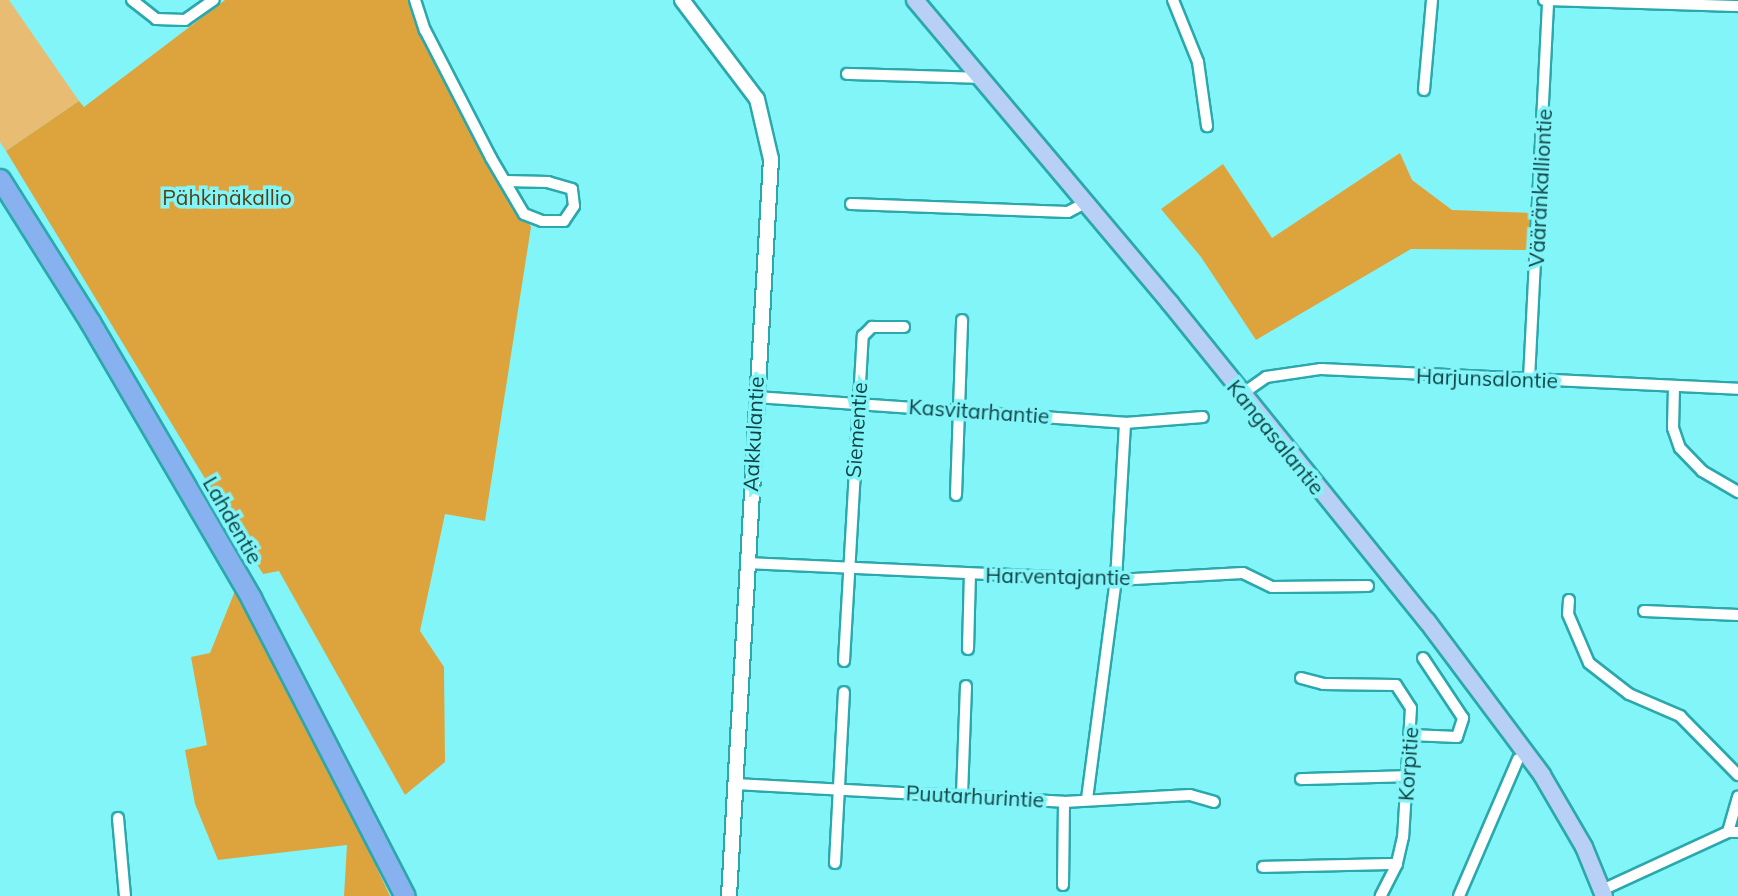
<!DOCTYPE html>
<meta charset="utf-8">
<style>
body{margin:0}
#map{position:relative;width:1738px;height:896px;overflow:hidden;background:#82f5f9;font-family:Mulish,sans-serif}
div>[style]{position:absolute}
.green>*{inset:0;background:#e9bc74}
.forest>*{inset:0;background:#dda43d}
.roads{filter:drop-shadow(2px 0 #2aa8ac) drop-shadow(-2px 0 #2aa8ac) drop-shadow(0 2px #2aa8ac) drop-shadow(0 -2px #2aa8ac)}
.street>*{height:10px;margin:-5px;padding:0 5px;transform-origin:5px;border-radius:5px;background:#fff}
.secondary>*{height:14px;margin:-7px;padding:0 7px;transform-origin:7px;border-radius:7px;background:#fff}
.primary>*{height:16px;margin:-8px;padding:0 8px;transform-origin:8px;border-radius:8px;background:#b8d0f5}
.highway>*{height:19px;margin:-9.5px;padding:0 9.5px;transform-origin:9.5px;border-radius:9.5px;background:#88b1ef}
span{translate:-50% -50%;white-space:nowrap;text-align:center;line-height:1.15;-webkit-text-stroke:7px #82f5f9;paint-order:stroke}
.street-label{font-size:21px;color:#0f4244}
.park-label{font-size:21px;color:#563f15}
</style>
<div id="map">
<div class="green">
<i style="clip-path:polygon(0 0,9px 0,79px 101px,6px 151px,0 142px)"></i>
</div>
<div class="forest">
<i style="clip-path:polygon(225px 0,411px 0,531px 227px,485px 521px,445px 514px,420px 631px,444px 667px,445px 762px,405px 795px,279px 571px,263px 574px,6px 151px,79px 101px,84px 107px)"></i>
<i style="clip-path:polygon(1400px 153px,1412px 180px,1452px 210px,1532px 213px,1529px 250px,1411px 249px,1256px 340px,1201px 257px,1161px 209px,1223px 164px,1272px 238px)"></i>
<i style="clip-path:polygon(237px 586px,347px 804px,390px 896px,344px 896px,347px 845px,218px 860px,195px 804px,185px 750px,207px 745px,191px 657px,210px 653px)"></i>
</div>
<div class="roads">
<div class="street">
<i style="left:132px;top:0;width:31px;rotate:38deg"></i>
<i style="left:156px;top:19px;width:29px;rotate:2deg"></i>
<i style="left:185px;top:20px;width:35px;rotate:-35deg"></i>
<i style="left:415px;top:0;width:32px;rotate:72deg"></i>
<i style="left:425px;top:30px;width:144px;rotate:62.7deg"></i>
<i style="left:491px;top:158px;width:65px;rotate:59.5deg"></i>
<i style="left:524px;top:214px;width:19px;rotate:21deg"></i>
<i style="left:542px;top:221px;width:22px"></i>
<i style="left:564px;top:221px;width:18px;rotate:-56deg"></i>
<i style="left:574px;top:206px;width:17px;rotate:-97deg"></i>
<i style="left:572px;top:189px;width:25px;rotate:-164deg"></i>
<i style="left:548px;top:182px;width:43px;rotate:-178.7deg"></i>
<i style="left:1173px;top:0;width:67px;rotate:68deg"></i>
<i style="left:1198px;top:62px;width:65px;rotate:82deg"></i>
<i style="left:1544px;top:0;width:194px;rotate:1.8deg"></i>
<i style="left:847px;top:74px;width:133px;rotate:1.7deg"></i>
<i style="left:1424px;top:90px;width:90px;rotate:-84.9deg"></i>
<i style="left:851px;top:204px;width:217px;rotate:2.1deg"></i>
<i style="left:1068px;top:212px;width:19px;rotate:-28deg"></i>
<i style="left:1529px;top:379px;width:378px;rotate:-87.1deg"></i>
<i style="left:1674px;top:387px;width:41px;rotate:91.4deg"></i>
<i style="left:1673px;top:428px;width:21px;rotate:71deg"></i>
<i style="left:1680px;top:448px;width:32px;rotate:46deg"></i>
<i style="left:1702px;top:471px;width:42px;rotate:30.3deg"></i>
<i style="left:1242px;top:394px;width:29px;rotate:-35deg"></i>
<i style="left:1266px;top:377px;width:56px;rotate:-8.3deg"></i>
<i style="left:1321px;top:369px;width:417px;rotate:2.7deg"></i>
<i style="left:756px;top:397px;width:370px;rotate:4deg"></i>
<i style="left:1125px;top:423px;width:78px;rotate:-4.4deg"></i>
<i style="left:956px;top:495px;width:175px;rotate:-88deg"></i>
<i style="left:746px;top:563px;width:370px;rotate:2.6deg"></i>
<i style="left:1116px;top:580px;width:127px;rotate:-3.2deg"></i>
<i style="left:1243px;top:573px;width:32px;rotate:26deg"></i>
<i style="left:1272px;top:587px;width:96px;rotate:-0.6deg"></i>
<i style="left:1569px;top:600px;width:14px;rotate:94deg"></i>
<i style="left:1568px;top:614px;width:53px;rotate:66.8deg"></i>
<i style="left:1589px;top:663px;width:51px;rotate:37.8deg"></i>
<i style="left:1629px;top:694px;width:56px;rotate:23.3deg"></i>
<i style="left:1680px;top:716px;width:83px;rotate:45.5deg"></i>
<i style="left:1644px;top:611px;width:94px;rotate:2.4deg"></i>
<i style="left:968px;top:649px;width:75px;rotate:-88.5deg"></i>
<i style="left:844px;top:661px;width:326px;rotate:-86.7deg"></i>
<i style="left:863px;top:336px;width:13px;rotate:-45deg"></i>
<i style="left:872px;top:327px;width:32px"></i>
<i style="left:1301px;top:678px;width:23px;rotate:15deg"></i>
<i style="left:1323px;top:684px;width:73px;rotate:0.8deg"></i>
<i style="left:1396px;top:685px;width:27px;rotate:57deg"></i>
<i style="left:1411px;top:708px;width:129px;rotate:93.5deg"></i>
<i style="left:1403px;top:837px;width:28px;rotate:103deg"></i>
<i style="left:1397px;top:864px;width:36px;rotate:117deg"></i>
<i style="left:1411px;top:735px;width:46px;rotate:2.5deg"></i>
<i style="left:1457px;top:737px;width:20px;rotate:-72deg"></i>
<i style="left:1463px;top:718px;width:72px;rotate:-123.7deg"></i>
<i style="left:1301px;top:779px;width:106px;rotate:-1.6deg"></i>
<i style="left:735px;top:784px;width:329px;rotate:3.1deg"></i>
<i style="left:1064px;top:802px;width:126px;rotate:-3.2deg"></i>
<i style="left:1190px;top:795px;width:25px;rotate:16deg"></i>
<i style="left:962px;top:795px;width:109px;rotate:-87.9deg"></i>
<i style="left:1087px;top:799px;width:221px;rotate:-82.5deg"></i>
<i style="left:1116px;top:580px;width:157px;rotate:-86.7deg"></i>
<i style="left:118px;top:818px;width:78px;rotate:84.9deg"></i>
<i style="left:1728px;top:832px;width:37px;rotate:-74deg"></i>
<i style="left:835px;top:863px;width:171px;rotate:-87deg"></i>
<i style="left:1263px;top:867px;width:134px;rotate:-1.3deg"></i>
<i style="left:1063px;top:885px;width:83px;rotate:-89.3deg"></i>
<i style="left:1602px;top:890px;width:139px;rotate:-24.7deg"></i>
<i style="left:1728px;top:832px;width:10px"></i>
<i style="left:1459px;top:896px;width:149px;rotate:-66.7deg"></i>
</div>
<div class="secondary">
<i style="left:682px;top:0;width:124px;rotate:52.9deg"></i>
<i style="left:757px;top:99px;width:62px;rotate:76.9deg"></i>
<i style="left:771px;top:159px;width:738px;rotate:93.26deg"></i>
</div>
<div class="primary">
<i style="left:915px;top:0;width:396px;rotate:49.9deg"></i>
<i style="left:1170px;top:303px;width:409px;rotate:51.1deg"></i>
<i style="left:1427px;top:621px;width:192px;rotate:53.2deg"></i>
<i style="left:1542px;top:775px;width:83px;rotate:59.7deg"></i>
<i style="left:1584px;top:847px;width:53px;rotate:67.8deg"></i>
</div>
<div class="highway">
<i style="left:0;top:179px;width:169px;rotate:57.8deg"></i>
<i style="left:90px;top:322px;width:320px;rotate:59.7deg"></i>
<i style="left:251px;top:598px;width:335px;rotate:62.7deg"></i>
</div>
</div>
<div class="street-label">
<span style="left:1540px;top:188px;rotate:-87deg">Vääränkalliontie</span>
<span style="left:1487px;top:378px;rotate:2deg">Harjunsalontie</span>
<span style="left:979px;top:411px;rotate:4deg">Kasvitarhantie</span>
<span style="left:856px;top:430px;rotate:-86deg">Siementie</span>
<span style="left:753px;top:434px;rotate:-87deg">Aakkulantie</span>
<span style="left:1276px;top:437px;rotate:51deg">Kangasalantie</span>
<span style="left:233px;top:520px;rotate:60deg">Lahdentie</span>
<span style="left:1058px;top:576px;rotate:1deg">Harventajantie</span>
<span style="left:1408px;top:764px;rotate:-86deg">Korpitie</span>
<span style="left:975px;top:796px;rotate:3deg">Puutarhurintie</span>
</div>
<div class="park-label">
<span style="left:227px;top:197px">Pähkinäkallio</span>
</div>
</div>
